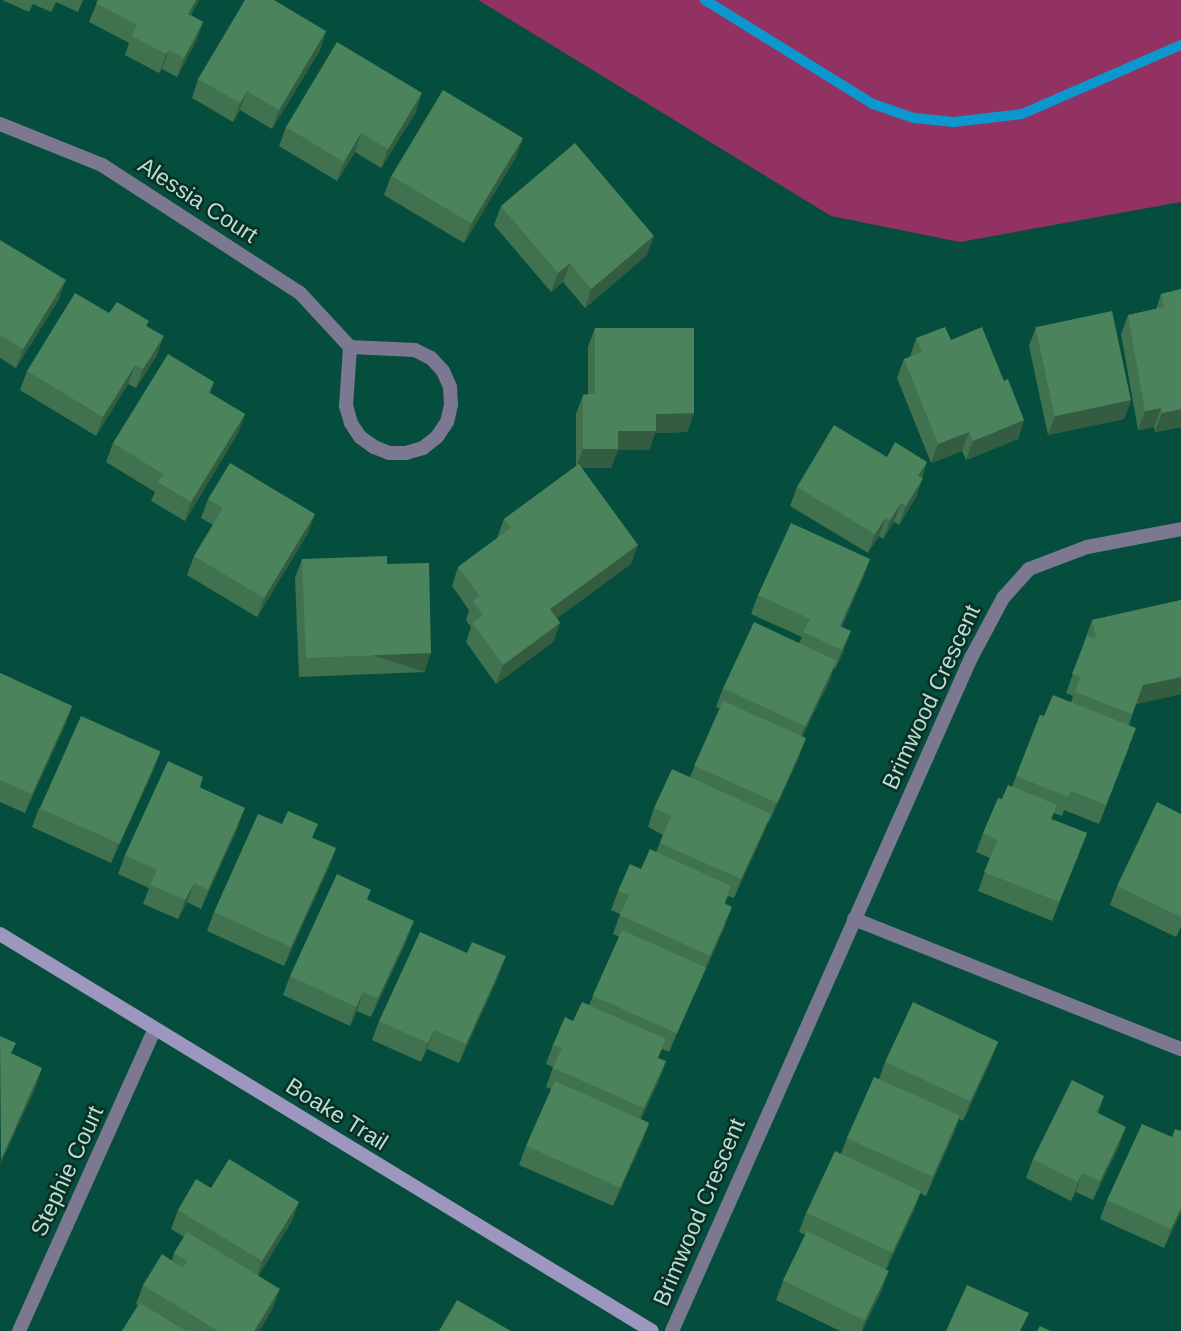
<!DOCTYPE html>
<style>
body{margin:0}
#map{position:relative;width:1181px;height:1331px;overflow:hidden;background:#054d3d;font-family:Helvetica,sans-serif}
div>[style]{position:absolute}
.green>*{inset:0;background:#913262}
.stream>*{height:10px;margin:-5px;padding:0 5px;transform-origin:5px;border-radius:5px;background:#0c98ce}
.street>*{height:14px;margin:-7px;padding:0 7px;transform-origin:7px;border-radius:7px;background:#7c7892}
.secondary>*{height:14px;margin:-7px;padding:0 7px;transform-origin:7px;border-radius:7px;background:#9d96bf}
.wall>*{inset:0;background:#40724f}
.shaded-wall>*{inset:0;background:#345c40;transform-origin:0 0}
.building>*{inset:0;background:#4b845c;transform-origin:0 0}
span{translate:-50% -50%;white-space:nowrap;text-align:center;line-height:1.15;-webkit-text-stroke:5px #0b2e25;paint-order:stroke}
.street-label{font-size:23px;color:#b8ded1}
</style>
<div id="map">
<div class="green">
<i style="clip-path:polygon(478px 0,1181px 0,1181px 202px,960px 242px,831px 216px)"></i>
</div>
<div class="stream">
<i style="left:705px;top:0;width:198px;rotate:31.8deg"></i>
<i style="left:873px;top:104px;width:43px;rotate:18.9deg"></i>
<i style="left:914px;top:118px;width:40px;rotate:5.7deg"></i>
<i style="left:954px;top:122px;width:68px;rotate:-6.7deg"></i>
<i style="left:1022px;top:114px;width:173px;rotate:-23.5deg"></i>
</div>
<div class="street">
<i style="left:0;top:124px;width:110px;rotate:21.9deg"></i>
<i style="left:102px;top:165px;width:236px;rotate:32.9deg"></i>
<i style="left:300px;top:293px;width:74px;rotate:47.2deg"></i>
<i style="left:350px;top:347px;width:65px;rotate:2.6deg"></i>
<i style="left:415px;top:350px;width:18px;rotate:27deg"></i>
<i style="left:431px;top:358px;width:18px;rotate:47deg"></i>
<i style="left:443px;top:371px;width:17px;rotate:66deg"></i>
<i style="left:450px;top:387px;width:18px;rotate:87deg"></i>
<i style="left:451px;top:405px;width:17px;rotate:103deg"></i>
<i style="left:447px;top:422px;width:18px;rotate:124deg"></i>
<i style="left:437px;top:437px;width:18px;rotate:142deg"></i>
<i style="left:423px;top:448px;width:18px;rotate:164deg"></i>
<i style="left:406px;top:453px;width:17px;rotate:180deg"></i>
<i style="left:389px;top:453px;width:16px;rotate:-158deg"></i>
<i style="left:374px;top:447px;width:17px;rotate:-144deg"></i>
<i style="left:360px;top:437px;width:17px;rotate:-123deg"></i>
<i style="left:351px;top:423px;width:18px;rotate:-106deg"></i>
<i style="left:346px;top:406px;width:59px;rotate:-86.1deg"></i>
<i style="left:854px;top:919px;width:352px;rotate:21.7deg"></i>
<i style="left:19px;top:1331px;width:331px;rotate:-65.8deg"></i>
<i style="left:672px;top:1331px;width:736px;rotate:-66.05deg"></i>
<i style="left:971px;top:658px;width:68px;rotate:-61.9deg"></i>
<i style="left:1003px;top:598px;width:39px;rotate:-48deg"></i>
<i style="left:1029px;top:569px;width:62px;rotate:-20.8deg"></i>
<i style="left:1087px;top:547px;width:96px;rotate:-10.8deg"></i>
</div>
<div class="secondary">
<i style="left:0;top:934px;width:763px;rotate:31.34deg"></i>
</div>
<div class="wall">
<i style="clip-path:polygon(2px 0,83px 0,78px 12px,56px 2px,51px 12px,33px 4px,29px 12px)"></i>
<i style="clip-path:polygon(98px 0,199px 0,191px 15px,203px 22px,196px 41px,177px 77px,162px 69px,159px 73px,125px 55px,129px 43px,89px 22px)"></i>
<i style="clip-path:polygon(326px 31px,320px 50px,272px 129px,240px 110px,233px 122px,192px 98px,198px 79px)"></i>
<i style="clip-path:polygon(416px 112px,381px 168px,355px 152px,337px 181px,279px 146px,286px 127px)"></i>
<i style="clip-path:polygon(523px 138px,516px 157px,464px 243px,384px 195px,391px 176px)"></i>
<i style="clip-path:polygon(501px 206px,647px 255px,585px 308px,563px 282px,551px 292px,494px 225px)"></i>
<i style="clip-path:polygon(0 240px,59px 299px,16px 368px,0 358px)"></i>
<i style="clip-path:polygon(1181px 289px,1181px 427px,1155px 432px,1154px 427px,1138px 430px,1121px 334px,1128px 315px,1156px 309px,1161px 294px)"></i>
<i style="clip-path:polygon(109px 313px,147px 326px,157px 355px,136px 388px,128px 384px,96px 436px,20px 390px,27px 371px)"></i>
<i style="clip-path:polygon(1036px 327px,1131px 400px,1124px 419px,1048px 435px,1029px 346px)"></i>
<i style="clip-path:polygon(595px 328px,694px 413px,687px 432px,655px 433px,649px 450px,618px 450px,611px 468px,581px 468px,631px 564px,557px 618px,560px 623px,553px 642px,496px 684px,466px 642px,471px 627px,466px 620px,469px 610px,452px 586px,458px 567px,497px 538px,504px 519px,576px 466px,576px 414px,583px 395px,588px 394px,588px 347px)"></i>
<i style="clip-path:polygon(916px 338px,951px 340px,1004px 381px,1024px 420px,1018px 439px,966px 460px,962px 451px,931px 463px,897px 378px,904px 359px,910px 357px)"></i>
<i style="clip-path:polygon(214px 382px,210px 393px,245px 414px,238px 433px,185px 521px,151px 501px,155px 492px,106px 462px,113px 443px)"></i>
<i style="clip-path:polygon(887px 457px,927px 462px,916px 497px,899px 525px,894px 522px,883px 539px,879px 536px,868px 553px,790px 506px,797px 487px)"></i>
<i style="clip-path:polygon(208px 499px,315px 514px,308px 533px,257px 617px,187px 575px,194px 556px,213px 525px,201px 518px)"></i>
<i style="clip-path:polygon(302px 559px,425px 672px,299px 677px,295px 578px)"></i>
<i style="clip-path:polygon(870px 559px,863px 578px,842px 626px,844px 650px,835px 669px,834px 668px,830px 680px,802px 736px,799px 757px,769px 822px,768px 822px,734px 898px,728px 896px,725px 904px,725px 926px,669px 1052px,662px 1049px,658px 1058px,666px 1061px,659px 1080px,641px 1119px,649px 1123px,642px 1142px,613px 1206px,519px 1165px,526px 1146px,551px 1089px,546px 1087px,553px 1067px,546px 1064px,553px 1045px,573px 1021px,589px 1005px,619px 937px,613px 934px,620px 914px,611px 910px,618px 891px,641px 869px,656px 852px,663px 835px,648px 827px,654px 808px,690px 777px,720px 709px,716px 707px,723px 688px,799px 643px,802px 637px,751px 614px,758px 595px)"></i>
<i style="clip-path:polygon(1181px 600px,1181px 694px,1136px 704px,1129px 725px,1129px 747px,1099px 824px,1064px 810px,1062px 816px,1054px 813px,1051px 819px,1087px 833px,1052px 921px,978px 891px,990px 858px,976px 852px,983px 833px,1002px 799px,1012px 787px,1040px 715px,1044px 716px,1071px 702px,1073px 696px,1066px 693px,1092px 620px)"></i>
<i style="clip-path:polygon(0 673px,72px 706px,65px 725px,25px 813px,0 802px)"></i>
<i style="clip-path:polygon(160px 752px,153px 771px,111px 863px,32px 827px,39px 808px)"></i>
<i style="clip-path:polygon(203px 777px,200px 788px,238px 827px,201px 909px,187px 902px,178px 919px,143px 904px,149px 888px,118px 874px,125px 855px)"></i>
<i style="clip-path:polygon(1181px 814px,1181px 927px,1176px 937px,1110px 905px,1117px 886px)"></i>
<i style="clip-path:polygon(313px 838px,336px 848px,329px 867px,284px 966px,207px 931px,214px 912px)"></i>
<i style="clip-path:polygon(371px 890px,367px 900px,407px 940px,371px 1017px,357px 1011px,350px 1026px,283px 995px,290px 976px)"></i>
<i style="clip-path:polygon(499px 975px,459px 1063px,427px 1049px,421px 1062px,372px 1040px,379px 1021px)"></i>
<i style="clip-path:polygon(998px 1041px,991px 1060px,963px 1121px,959px 1119px,953px 1135px,926px 1196px,920px 1193px,914px 1210px,886px 1270px,882px 1290px,862px 1331px,840px 1331px,776px 1300px,783px 1281px,806px 1235px,799px 1232px,806px 1213px,841px 1154px,847px 1138px,879px 1079px,885px 1062px)"></i>
<i style="clip-path:polygon(1104px 1096px,1098px 1113px,1119px 1146px,1093px 1200px,1076px 1192px,1071px 1201px,1026px 1178px,1033px 1159px)"></i>
<i style="clip-path:polygon(1181px 1131px,1181px 1212px,1164px 1248px,1100px 1219px,1107px 1200px,1172px 1137px)"></i>
<i style="clip-path:polygon(211px 1188px,299px 1202px,292px 1221px,258px 1276px,273px 1308px,259px 1331px,122px 1331px,138px 1305px,136px 1304px,143px 1285px,172px 1260px,174px 1253px,184px 1237px,171px 1229px,178px 1210px)"></i>
</div>
<div class="shaded-wall">
<i style="clip-path:polygon(196px 0,199px 0,182px 33px,188px 14px)"></i>
<i style="clip-path:polygon(203px 22px,196px 41px,177px 77px,184px 58px)"></i>
<i style="clip-path:polygon(326px 31px,320px 50px,272px 129px,279px 110px)"></i>
<i style="clip-path:polygon(169px 50px,162px 69px,159px 73px,166px 54px)"></i>
<i style="clip-path:polygon(247px 91px,240px 110px,233px 122px,240px 103px)"></i>
<i style="clip-path:polygon(422px 93px,416px 112px,381px 168px,388px 149px)"></i>
<i style="clip-path:polygon(361px 133px,355px 152px,337px 181px,344px 162px)"></i>
<i style="clip-path:polygon(523px 138px,516px 157px,464px 243px,471px 224px)"></i>
<i style="clip-path:polygon(654px 236px,647px 255px,585px 308px,591px 289px)"></i>
<i style="clip-path:polygon(570px 263px,563px 282px,551px 292px,558px 273px)"></i>
<i style="clip-path:polygon(66px 280px,59px 299px,16px 368px,23px 349px)"></i>
<i style="clip-path:polygon(164px 336px,157px 355px,136px 388px,143px 369px)"></i>
<i style="clip-path:polygon(135px 365px,128px 384px,96px 436px,103px 417px)"></i>
<i style="clip-path:polygon(1131px 400px,1124px 419px,1048px 435px,1055px 416px)"></i>
<i style="clip-path:polygon(1161px 408px,1154px 427px,1138px 430px,1145px 411px)"></i>
<i style="clip-path:polygon(1181px 409px,1181px 427px,1155px 432px,1162px 413px)"></i>
<i style="clip-path:polygon(694px 413px,687px 432px,655px 433px,649px 450px,618px 450px,611px 468px,576px 468px,583px 449px,618px 431px,656px 414px)"></i>
<i style="clip-path:polygon(245px 414px,238px 433px,185px 521px,191px 502px)"></i>
<i style="clip-path:polygon(1024px 420px,1018px 439px,966px 460px,973px 441px)"></i>
<i style="clip-path:polygon(969px 432px,962px 451px,931px 463px,938px 444px)"></i>
<i style="clip-path:polygon(927px 462px,920px 481px,918px 476px)"></i>
<i style="clip-path:polygon(923px 478px,916px 497px,899px 525px,906px 506px)"></i>
<i style="clip-path:polygon(901px 503px,894px 522px,883px 539px,890px 520px)"></i>
<i style="clip-path:polygon(315px 514px,308px 533px,257px 617px,264px 598px)"></i>
<i style="clip-path:polygon(886px 517px,879px 536px,868px 553px,875px 534px)"></i>
<i style="clip-path:polygon(638px 545px,631px 564px,543px 628px,550px 609px)"></i>
<i style="clip-path:polygon(870px 559px,863px 578px,833px 645px,840px 626px)"></i>
<i style="clip-path:polygon(560px 623px,553px 642px,496px 684px,503px 665px)"></i>
<i style="clip-path:polygon(851px 631px,844px 650px,835px 669px,842px 650px)"></i>
<i style="left:431px;top:653px;width:20px;height:125px;rotate:108deg"></i>
<i style="clip-path:polygon(836px 661px,830px 680px,798px 745px,805px 726px)"></i>
<i style="clip-path:polygon(1181px 677px,1181px 694px,1136px 704px,1126px 733px,1143px 685px)"></i>
<i style="clip-path:polygon(72px 706px,65px 725px,25px 813px,32px 794px)"></i>
<i style="clip-path:polygon(806px 738px,799px 757px,769px 822px,776px 803px)"></i>
<i style="clip-path:polygon(160px 752px,153px 771px,111px 863px,118px 844px)"></i>
<i style="clip-path:polygon(245px 808px,238px 827px,201px 909px,208px 890px)"></i>
<i style="clip-path:polygon(771px 814px,764px 833px,734px 898px,741px 879px)"></i>
<i style="clip-path:polygon(1087px 833px,1080px 852px,1052px 921px,1059px 902px)"></i>
<i style="clip-path:polygon(336px 848px,329px 867px,284px 966px,291px 947px)"></i>
<i style="clip-path:polygon(194px 883px,187px 902px,178px 919px,185px 900px)"></i>
<i style="clip-path:polygon(732px 907px,725px 926px,669px 1052px,676px 1033px)"></i>
<i style="clip-path:polygon(414px 921px,407px 940px,371px 1017px,378px 998px)"></i>
<i style="clip-path:polygon(506px 956px,499px 975px,459px 1063px,466px 1044px)"></i>
<i style="clip-path:polygon(363px 992px,357px 1011px,350px 1026px,356px 1007px)"></i>
<i style="clip-path:polygon(434px 1030px,427px 1049px,421px 1062px,428px 1043px)"></i>
<i style="clip-path:polygon(998px 1041px,991px 1060px,963px 1121px,970px 1102px)"></i>
<i style="clip-path:polygon(666px 1061px,659px 1080px,637px 1127px,644px 1108px)"></i>
<i style="clip-path:polygon(42px 1068px,36px 1087px,0 1165px,1px 1160px)"></i>
<i style="clip-path:polygon(960px 1116px,953px 1135px,926px 1196px,933px 1177px)"></i>
<i style="clip-path:polygon(649px 1123px,642px 1142px,613px 1206px,620px 1187px)"></i>
<i style="clip-path:polygon(1126px 1127px,1119px 1146px,1093px 1200px,1100px 1181px)"></i>
<i style="clip-path:polygon(1082px 1173px,1076px 1192px,1071px 1201px,1078px 1182px)"></i>
<i style="clip-path:polygon(921px 1191px,914px 1210px,885px 1271px,892px 1252px)"></i>
<i style="clip-path:polygon(299px 1202px,292px 1221px,256px 1280px,262px 1261px)"></i>
<i style="clip-path:polygon(1181px 1208px,1181px 1212px,1164px 1248px,1171px 1229px)"></i>
<i style="clip-path:polygon(889px 1271px,882px 1290px,862px 1331px,861px 1331px,865px 1320px)"></i>
<i style="clip-path:polygon(280px 1289px,273px 1308px,259px 1331px,254px 1331px)"></i>
</div>
<div class="building">
<i style="clip-path:polygon(98px 0,196px 0,188px 14px,203px 22px,184px 58px,169px 50px,166px 54px,132px 36px,137px 25px,96px 3px)"></i>
<i style="clip-path:polygon(245px 0,274px 0,326px 31px,279px 110px,247px 91px,240px 103px,198px 79px)"></i>
<i style="clip-path:polygon(337px 42px,422px 93px,388px 149px,361px 133px,344px 162px,286px 127px)"></i>
<i style="left:443px;top:90px;width:93px;height:100px;rotate:31deg"></i>
<i style="clip-path:polygon(575px 143px,654px 236px,591px 289px,570px 263px,558px 273px,501px 206px)"></i>
<i style="clip-path:polygon(0 240px,66px 280px,23px 349px,0 335px)"></i>
<i style="clip-path:polygon(1181px 289px,1181px 409px,1162px 413px,1161px 408px,1145px 411px,1128px 315px,1164px 307px,1161px 294px)"></i>
<i style="clip-path:polygon(75px 293px,109px 313px,117px 302px,149px 321px,146px 326px,164px 336px,143px 369px,135px 365px,103px 417px,27px 371px)"></i>
<i style="left:1112px;top:311px;width:91px;height:78px;rotate:78deg"></i>
<i style="clip-path:polygon(945px 327px,951px 340px,982px 327px,1004px 381px,1008px 379px,1024px 420px,973px 441px,969px 432px,938px 444px,904px 359px,922px 352px,916px 338px)"></i>
<i style="clip-path:polygon(595px 328px,694px 328px,694px 413px,656px 414px,656px 431px,618px 431px,618px 449px,583px 449px,583px 395px,595px 394px)"></i>
<i style="clip-path:polygon(168px 354px,214px 382px,208px 392px,245px 414px,191px 502px,158px 482px,163px 474px,113px 443px)"></i>
<i style="clip-path:polygon(834px 425px,887px 457px,895px 442px,927px 462px,918px 476px,923px 478px,906px 506px,901px 503px,890px 520px,886px 517px,875px 534px,797px 487px)"></i>
<i style="clip-path:polygon(230px 463px,315px 514px,264px 598px,194px 556px,223px 508px,208px 499px)"></i>
<i style="clip-path:polygon(579px 464px,638px 545px,550px 609px,560px 623px,503px 665px,473px 623px,483px 615px,473px 601px,480px 596px,458px 567px,511px 528px,504px 519px)"></i>
<i style="clip-path:polygon(791px 523px,870px 559px,840px 626px,851px 631px,842px 650px,803px 632px,810px 619px,758px 595px)"></i>
<i style="clip-path:polygon(387px 556px,387px 564px,429px 563px,431px 653px,306px 658px,302px 559px)"></i>
<i style="clip-path:polygon(1181px 600px,1181px 677px,1143px 685px,1132px 714px,1075px 692px,1081px 677px,1072px 674px,1087px 636px,1095px 639px,1096px 636px,1092px 620px)"></i>
<i style="left:754px;top:622px;width:91px;height:73px;rotate:25deg"></i>
<i style="clip-path:polygon(0 673px,72px 706px,32px 794px,0 780px)"></i>
<i style="clip-path:polygon(1053px 695px,1136px 728px,1106px 805px,1071px 791px,1068px 797px,1016px 776px,1040px 715px,1044px 716px)"></i>
<i style="left:723px;top:701px;width:91px;height:71px;rotate:24deg"></i>
<i style="left:81px;top:716px;width:87px;height:101px;rotate:24deg"></i>
<i style="clip-path:polygon(168px 761px,203px 777px,199px 787px,245px 808px,208px 890px,194px 883px,185px 900px,150px 885px,157px 870px,125px 855px)"></i>
<i style="clip-path:polygon(672px 769px,771px 814px,741px 879px,660px 843px,671px 816px,654px 808px)"></i>
<i style="clip-path:polygon(1008px 785px,1057px 805px,1051px 819px,1087px 833px,1059px 902px,984px 872px,998px 840px,983px 833px,998px 798px,1002px 799px)"></i>
<i style="clip-path:polygon(1157px 802px,1181px 814px,1181px 917px,1117px 886px)"></i>
<i style="clip-path:polygon(288px 811px,318px 824px,312px 838px,336px 848px,291px 947px,214px 912px,258px 814px,282px 824px)"></i>
<i style="clip-path:polygon(650px 849px,731px 886px,724px 903px,732px 907px,710px 956px,620px 915px,629px 895px,618px 891px,630px 864px,641px 869px)"></i>
<i style="clip-path:polygon(337px 874px,371px 890px,366px 899px,414px 921px,378px 998px,363px 992px,356px 1007px,290px 976px)"></i>
<i style="left:622px;top:930px;width:92px;height:72px;rotate:24deg"></i>
<i style="clip-path:polygon(420px 932px,467px 953px,472px 942px,506px 956px,466px 1044px,434px 1030px,428px 1043px,379px 1021px)"></i>
<i style="clip-path:polygon(582px 1002px,666px 1039px,657px 1058px,666px 1061px,644px 1108px,553px 1068px,562px 1048px,553px 1045px,565px 1017px,573px 1021px)"></i>
<i style="left:913px;top:1002px;width:94px;height:66px;rotate:25deg"></i>
<i style="clip-path:polygon(0 1036px,16px 1043px,11px 1053px,42px 1068px,1px 1160px)"></i>
<i style="left:874px;top:1077px;width:94px;height:67px;rotate:24deg"></i>
<i style="clip-path:polygon(1072px 1080px,1104px 1096px,1096px 1112px,1126px 1127px,1100px 1181px,1082px 1173px,1078px 1182px,1033px 1159px)"></i>
<i style="left:555px;top:1081px;width:103px;height:71px;rotate:24deg"></i>
<i style="clip-path:polygon(1142px 1124px,1172px 1137px,1175px 1129px,1181px 1131px,1181px 1208px,1171px 1229px,1107px 1200px)"></i>
<i style="left:835px;top:1151px;width:95px;height:68px;rotate:25deg"></i>
<i style="clip-path:polygon(229px 1159px,299px 1202px,262px 1261px,178px 1210px,196px 1179px,211px 1188px)"></i>
<i style="left:807px;top:1231px;width:91px;height:55px;rotate:26deg"></i>
<i style="clip-path:polygon(187px 1232px,280px 1289px,254px 1331px,218px 1331px,143px 1285px,162px 1254px,183px 1268px,187px 1261px,174px 1253px)"></i>
<i style="clip-path:polygon(967px 1285px,1029px 1313px,1020px 1331px,946px 1331px)"></i>
<i style="clip-path:polygon(457px 1300px,511px 1331px,439px 1331px)"></i>
<i style="clip-path:polygon(140px 1303px,186px 1331px,122px 1331px)"></i>
<i style="clip-path:polygon(1040px 1326px,1050px 1331px,1037px 1331px)"></i>
</div>
<div class="street-label">
<span style="left:198px;top:200px;rotate:33deg">Alessia Court</span>
<span style="left:931px;top:697px;rotate:-65deg">Brimwood Crescent</span>
<span style="left:337px;top:1114px;rotate:32deg">Boake Trail</span>
<span style="left:67px;top:1171px;rotate:-65deg">Stephie Court</span>
<span style="left:699px;top:1212px;rotate:-67deg">Brimwood Crescent</span>
</div>
</div>
